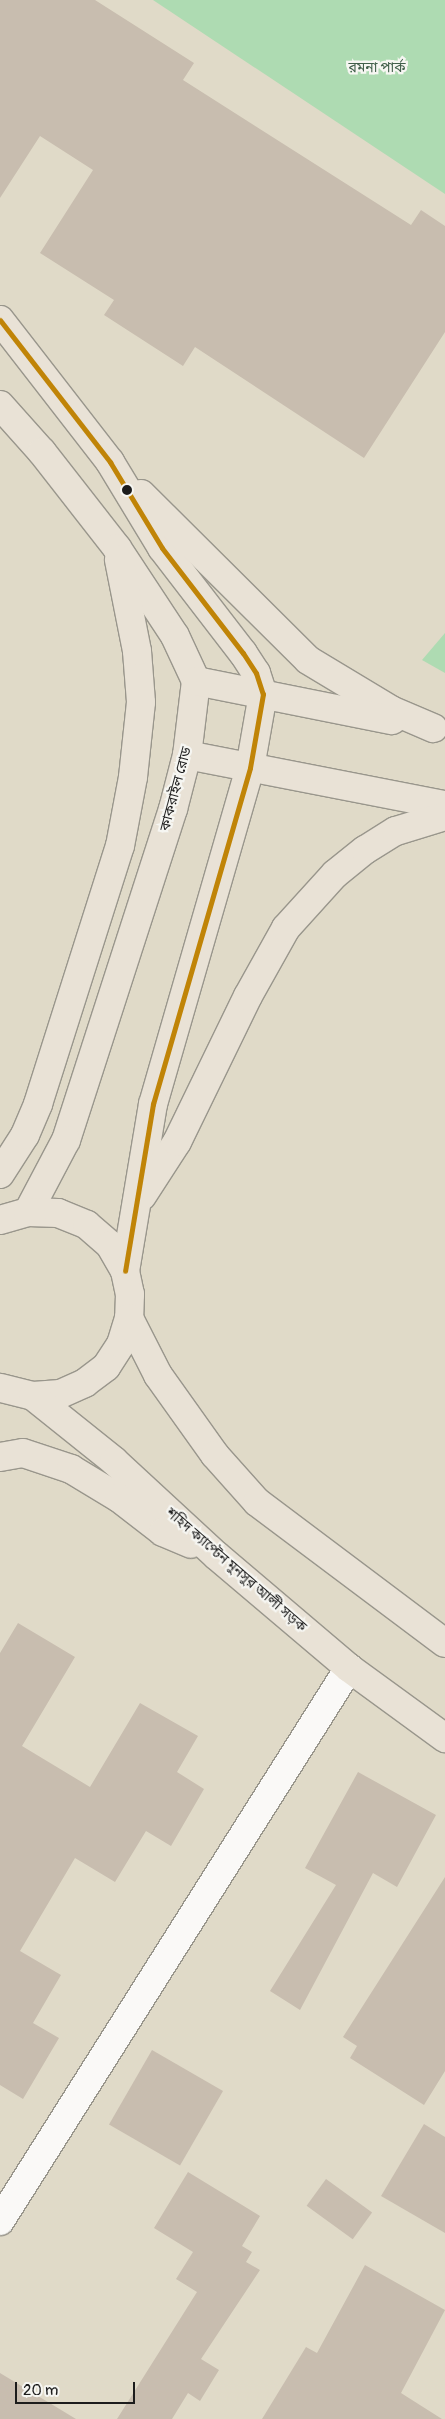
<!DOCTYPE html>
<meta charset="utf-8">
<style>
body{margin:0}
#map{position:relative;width:445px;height:2419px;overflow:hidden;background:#e0dac8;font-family:Pangolin,"Noto Sans Bengali",sans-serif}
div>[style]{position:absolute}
.green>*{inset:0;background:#aedbb2}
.building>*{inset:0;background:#c8bdaf;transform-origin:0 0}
.roads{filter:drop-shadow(1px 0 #99968c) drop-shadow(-1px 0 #99968c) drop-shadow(0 1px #99968c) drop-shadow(0 -1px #99968c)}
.minor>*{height:28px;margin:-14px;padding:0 14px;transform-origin:14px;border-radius:14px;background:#faf9f7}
.major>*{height:28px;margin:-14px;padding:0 14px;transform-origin:14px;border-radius:14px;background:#e9e2d6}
.bus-1>*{height:5px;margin:-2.5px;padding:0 2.5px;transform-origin:2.5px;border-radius:2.5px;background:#c08407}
.dots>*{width:14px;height:14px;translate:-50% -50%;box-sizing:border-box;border:2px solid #f6f6f2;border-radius:50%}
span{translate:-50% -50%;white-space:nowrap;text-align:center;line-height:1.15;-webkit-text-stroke:4.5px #f6f6f2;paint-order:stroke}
.park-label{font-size:14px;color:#415f4a}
.street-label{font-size:14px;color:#1c1c1c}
.scale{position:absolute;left:15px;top:2382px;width:120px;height:22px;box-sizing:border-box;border:2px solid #1c1c1c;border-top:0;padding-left:6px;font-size:15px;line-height:18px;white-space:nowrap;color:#1c1c1c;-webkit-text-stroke:4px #f6f6f2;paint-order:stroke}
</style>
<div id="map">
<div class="green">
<i style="clip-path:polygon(153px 0,445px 0,445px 194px)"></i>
<i style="clip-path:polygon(445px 633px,445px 673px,422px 660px)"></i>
</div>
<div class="building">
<i style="clip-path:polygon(0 0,95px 0,194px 63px,183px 80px,411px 225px,421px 210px,445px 226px,445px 332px,364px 458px,195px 347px,183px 366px,104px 315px,114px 300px,40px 253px,93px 170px,40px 136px,0 198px)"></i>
<i style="clip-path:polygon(18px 1623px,75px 1657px,22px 1746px,90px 1787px,140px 1703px,198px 1736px,177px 1772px,204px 1789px,171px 1846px,146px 1831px,115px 1882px,75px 1858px,20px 1951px,61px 1975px,33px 2023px,59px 2038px,23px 2099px,0 2085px,0 1653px)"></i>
<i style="clip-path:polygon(358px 1772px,436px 1815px,397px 1887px,373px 1873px,300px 2010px,270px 1991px,336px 1885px,305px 1868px)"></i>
<i style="clip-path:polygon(445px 1877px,445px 2071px,424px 2105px,350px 2058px,357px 2046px,343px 2037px)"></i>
<i style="left:152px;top:2050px;width:82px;height:86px;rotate:30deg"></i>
<i style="clip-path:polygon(424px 2124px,445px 2137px,445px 2233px,381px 2196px)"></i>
<i style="clip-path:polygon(188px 2172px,260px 2216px,242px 2246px,252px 2252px,246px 2262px,260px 2270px,201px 2359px,219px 2370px,200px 2401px,188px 2393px,172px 2419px,117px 2419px,197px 2292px,176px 2279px,193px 2252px,154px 2228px)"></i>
<i style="left:326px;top:2179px;width:57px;height:33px;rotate:36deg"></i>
<i style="clip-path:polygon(365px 2265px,445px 2310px,401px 2393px,442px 2419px,262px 2419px,306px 2347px,317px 2353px)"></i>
<i style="clip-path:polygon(0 2373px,76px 2419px,0 2419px)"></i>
</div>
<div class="roads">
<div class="minor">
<i style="left:0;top:2221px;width:654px;rotate:-57.74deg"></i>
</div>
<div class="major">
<i style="left:0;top:320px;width:180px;rotate:52.2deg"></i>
<i style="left:110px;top:462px;width:100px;rotate:58.8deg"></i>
<i style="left:162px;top:548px;width:133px;rotate:52.4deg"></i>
<i style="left:243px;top:653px;width:24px;rotate:57deg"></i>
<i style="left:256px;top:673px;width:22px;rotate:72deg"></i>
<i style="left:263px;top:694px;width:75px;rotate:100deg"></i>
<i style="left:250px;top:768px;width:350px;rotate:106.1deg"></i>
<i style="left:153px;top:1104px;width:169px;rotate:99.5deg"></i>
<i style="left:0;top:405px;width:63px;rotate:48.2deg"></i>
<i style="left:42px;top:452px;width:122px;rotate:52deg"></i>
<i style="left:117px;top:548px;width:105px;rotate:56.6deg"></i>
<i style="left:175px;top:636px;width:50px;rotate:65deg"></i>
<i style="left:196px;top:681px;width:75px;rotate:96.9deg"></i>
<i style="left:187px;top:755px;width:56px;rotate:104.5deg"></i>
<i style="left:173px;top:809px;width:348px;rotate:107.9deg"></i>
<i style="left:66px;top:1140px;width:81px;rotate:117.8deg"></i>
<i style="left:141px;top:494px;width:235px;rotate:44.8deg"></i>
<i style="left:308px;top:660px;width:97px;rotate:31.1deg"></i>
<i style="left:391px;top:710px;width:46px;rotate:23.2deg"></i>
<i style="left:196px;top:681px;width:200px;rotate:11.3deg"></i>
<i style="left:187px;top:755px;width:263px;rotate:11deg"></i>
<i style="left:0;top:1174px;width:46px;rotate:-57.3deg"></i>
<i style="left:25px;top:1135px;width:34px;rotate:-67deg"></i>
<i style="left:38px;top:1104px;width:271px;rotate:-72.4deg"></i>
<i style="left:120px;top:846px;width:70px;rotate:-79.3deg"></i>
<i style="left:133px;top:777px;width:75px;rotate:-83.9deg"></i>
<i style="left:141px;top:702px;width:51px;rotate:-94.5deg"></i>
<i style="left:137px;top:651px;width:93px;rotate:-101.2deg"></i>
<i style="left:142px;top:1196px;width:64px;rotate:-57.1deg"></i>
<i style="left:177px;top:1142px;width:162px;rotate:-64.1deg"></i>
<i style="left:248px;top:996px;width:78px;rotate:-60.8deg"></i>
<i style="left:286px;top:928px;width:73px;rotate:-47.8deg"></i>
<i style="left:335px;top:874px;width:38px;rotate:-39deg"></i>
<i style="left:365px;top:850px;width:36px;rotate:-32deg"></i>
<i style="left:396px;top:831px;width:51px;rotate:-17deg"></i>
<i style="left:0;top:1220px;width:29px;rotate:-16deg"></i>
<i style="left:28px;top:1212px;width:30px;rotate:2deg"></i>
<i style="left:58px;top:1213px;width:31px;rotate:22deg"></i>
<i style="left:87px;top:1225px;width:30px;rotate:41deg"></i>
<i style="left:110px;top:1245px;width:30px;rotate:60deg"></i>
<i style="left:125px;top:1271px;width:24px;rotate:78deg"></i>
<i style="left:130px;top:1294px;width:24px;rotate:92deg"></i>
<i style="left:129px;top:1318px;width:27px;rotate:107deg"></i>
<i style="left:121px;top:1344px;width:27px;rotate:123deg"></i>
<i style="left:106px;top:1367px;width:26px;rotate:143deg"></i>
<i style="left:85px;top:1383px;width:27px;rotate:156deg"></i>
<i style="left:60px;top:1394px;width:27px;rotate:176deg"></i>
<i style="left:33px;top:1396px;width:34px;rotate:-166deg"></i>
<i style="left:129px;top:1318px;width:64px;rotate:63deg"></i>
<i style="left:158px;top:1375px;width:98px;rotate:54.5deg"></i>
<i style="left:215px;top:1455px;width:63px;rotate:48.2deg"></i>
<i style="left:257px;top:1502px;width:235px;rotate:36.9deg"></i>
<i style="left:33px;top:1396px;width:104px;rotate:38.7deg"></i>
<i style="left:114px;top:1461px;width:140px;rotate:42.7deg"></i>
<i style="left:217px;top:1556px;width:173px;rotate:40.3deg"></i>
<i style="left:349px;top:1668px;width:119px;rotate:36.1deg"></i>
<i style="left:0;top:1457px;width:23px;rotate:-10deg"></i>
<i style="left:23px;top:1453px;width:51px;rotate:18.4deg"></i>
<i style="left:71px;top:1469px;width:56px;rotate:31.1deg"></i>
<i style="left:119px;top:1498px;width:56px;rotate:37.7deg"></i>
<i style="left:163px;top:1532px;width:30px;rotate:23deg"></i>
</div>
</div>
<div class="bus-1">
<i style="left:0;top:320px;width:180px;rotate:52.2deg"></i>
<i style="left:110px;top:462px;width:100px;rotate:58.8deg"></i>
<i style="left:162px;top:548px;width:133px;rotate:52.4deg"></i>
<i style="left:243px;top:653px;width:24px;rotate:57deg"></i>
<i style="left:256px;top:673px;width:22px;rotate:72deg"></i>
<i style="left:263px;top:694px;width:75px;rotate:100deg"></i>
<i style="left:250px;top:768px;width:350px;rotate:106.1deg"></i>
<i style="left:153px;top:1104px;width:169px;rotate:99.5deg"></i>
</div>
<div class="dots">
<i style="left:127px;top:490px;background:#1c1c1c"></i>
</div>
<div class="park-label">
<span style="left:377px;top:68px">রমনা পার্ক</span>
</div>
<div class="street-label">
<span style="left:176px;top:789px;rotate:-75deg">কাকরাইল রোড</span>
<span style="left:236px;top:1570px;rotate:41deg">শহিদ ক্যাপ্টেন মুনসুর আলী সড়ক</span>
</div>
<div class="scale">20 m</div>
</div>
